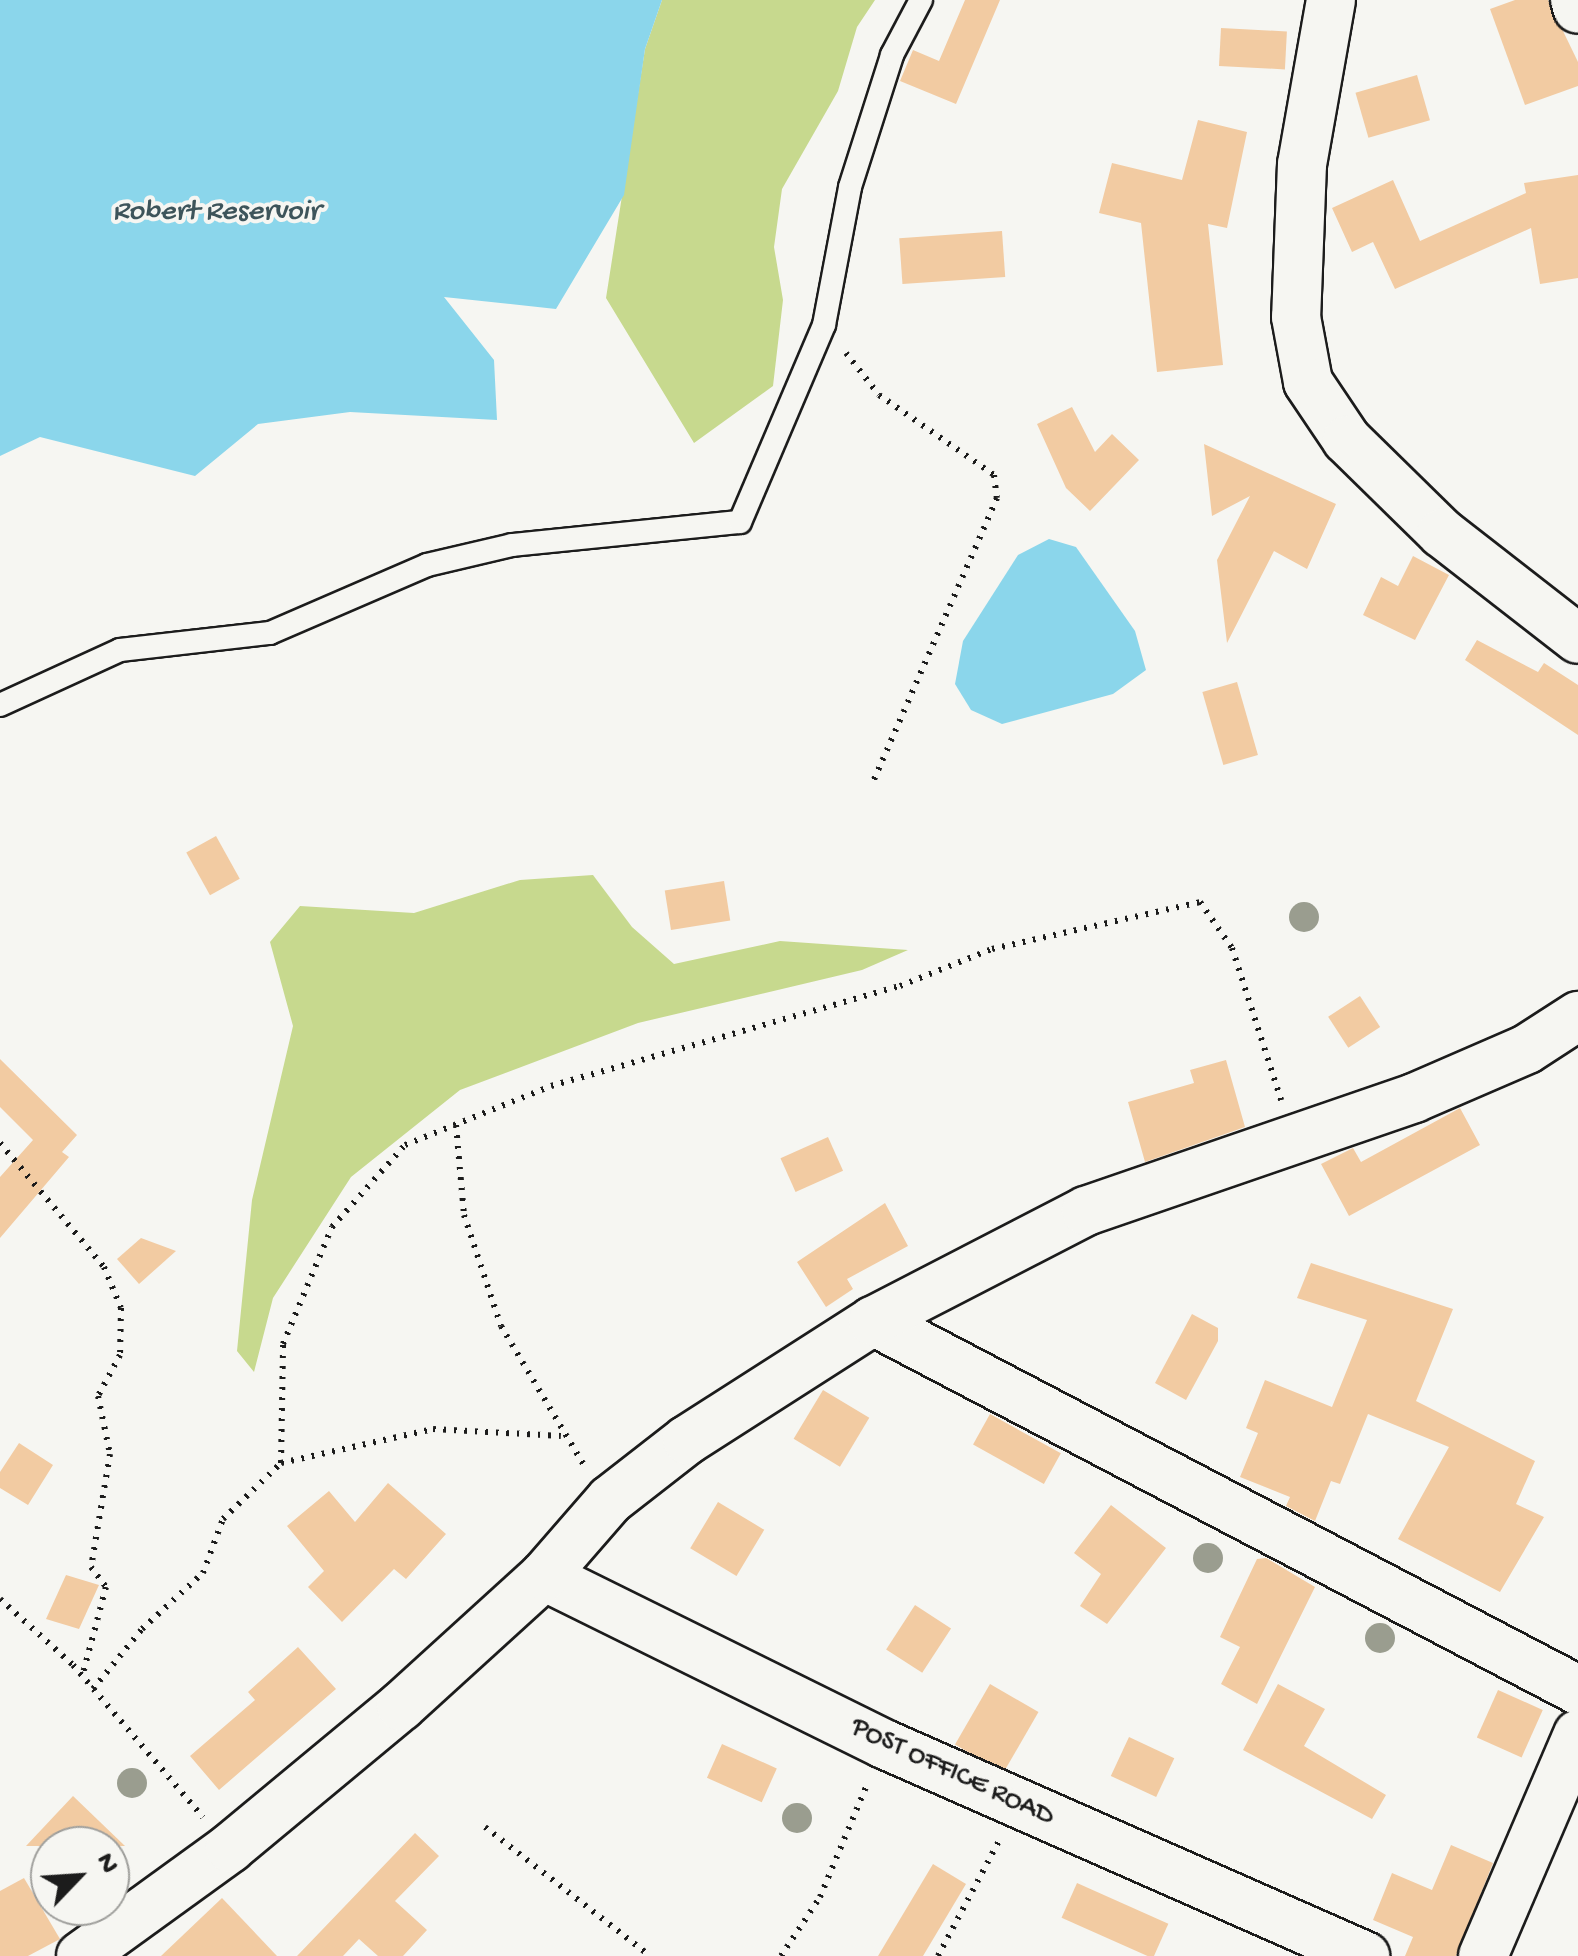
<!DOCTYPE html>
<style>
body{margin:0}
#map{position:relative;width:1578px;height:1956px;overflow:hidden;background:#f6f6f2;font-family:"Gochi Hand",sans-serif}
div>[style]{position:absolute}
.green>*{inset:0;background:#c7d98e}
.water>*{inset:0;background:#8bd6eb}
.building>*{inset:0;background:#f2cba2;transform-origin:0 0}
.path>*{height:6px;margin-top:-3px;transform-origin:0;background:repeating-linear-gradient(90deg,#1c1c1c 0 2.5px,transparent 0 10.5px)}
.roads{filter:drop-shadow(2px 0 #1c1c1c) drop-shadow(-2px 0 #1c1c1c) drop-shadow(0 2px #1c1c1c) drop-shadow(0 -2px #1c1c1c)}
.lane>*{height:22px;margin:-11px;padding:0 11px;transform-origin:11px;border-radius:11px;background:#f6f6f2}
.street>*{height:48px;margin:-24px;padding:0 24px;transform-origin:24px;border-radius:24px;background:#f6f6f2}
.trees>*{width:30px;height:30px;margin:-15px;border-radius:50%;background:#9a9d8f}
span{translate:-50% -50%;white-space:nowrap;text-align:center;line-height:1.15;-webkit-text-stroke:8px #f6f6f2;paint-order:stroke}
.street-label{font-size:28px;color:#1c1c1c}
.water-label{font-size:30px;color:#3d545a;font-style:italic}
.north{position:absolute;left:30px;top:1826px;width:100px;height:100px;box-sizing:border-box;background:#f6f6f2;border:2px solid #9f9f9c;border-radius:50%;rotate:65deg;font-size:28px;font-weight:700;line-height:40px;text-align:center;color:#1c1c1c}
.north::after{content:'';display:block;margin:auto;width:35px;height:45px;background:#1c1c1c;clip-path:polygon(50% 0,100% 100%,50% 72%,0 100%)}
</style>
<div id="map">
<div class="green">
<i style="clip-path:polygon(662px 0,875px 0,857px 27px,838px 91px,782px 189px,774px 247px,783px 300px,773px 386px,694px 443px,606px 298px,645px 49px)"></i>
<i style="clip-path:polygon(593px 875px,632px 927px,674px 964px,780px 941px,908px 950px,862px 970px,638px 1023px,460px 1090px,351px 1177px,273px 1298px,254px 1372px,237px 1351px,252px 1200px,293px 1026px,270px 942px,300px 906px,414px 913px,520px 880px)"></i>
</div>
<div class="water">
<i style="clip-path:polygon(0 0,662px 0,645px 49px,624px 195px,556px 309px,444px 297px,494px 360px,497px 420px,350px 412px,258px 424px,195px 476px,40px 437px,0 456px)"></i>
<i style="clip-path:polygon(1049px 539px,1076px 547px,1135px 631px,1146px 670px,1113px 694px,1002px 724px,971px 710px,955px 684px,963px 641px,1018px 555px)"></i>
</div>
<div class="building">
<i style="clip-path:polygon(965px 0,1000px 0,956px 104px,900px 81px,913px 50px,939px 61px)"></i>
<i style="clip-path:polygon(1515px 0,1548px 0,1578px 62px,1578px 86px,1525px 105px,1490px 9px)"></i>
<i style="left:1221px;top:28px;width:66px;height:38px;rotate:3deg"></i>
<i style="left:1417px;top:75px;width:47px;height:64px;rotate:74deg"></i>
<i style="clip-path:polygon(1198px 120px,1247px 132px,1227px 228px,1208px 224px,1223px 365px,1157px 372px,1141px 223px,1099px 213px,1112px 163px,1182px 180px)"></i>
<i style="clip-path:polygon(1578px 175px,1578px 278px,1540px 284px,1531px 228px,1395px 289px,1373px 242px,1352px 252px,1332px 208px,1393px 180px,1420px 241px,1526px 193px,1524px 183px)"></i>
<i style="left:1002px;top:231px;width:46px;height:103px;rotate:86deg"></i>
<i style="clip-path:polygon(1072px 407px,1095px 452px,1112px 434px,1139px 460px,1090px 511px,1066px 488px,1037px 424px)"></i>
<i style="clip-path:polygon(1204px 444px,1336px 504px,1307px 569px,1274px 551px,1227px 643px,1217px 560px,1250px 496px,1212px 516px)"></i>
<i style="clip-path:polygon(1413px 556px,1449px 575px,1415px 640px,1363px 615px,1381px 577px,1398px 586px)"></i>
<i style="clip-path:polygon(1477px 640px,1538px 672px,1544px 663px,1578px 685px,1578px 735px,1465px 660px)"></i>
<i style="left:1237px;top:682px;width:76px;height:36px;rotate:74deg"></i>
<i style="left:216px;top:836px;width:49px;height:34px;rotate:61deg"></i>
<i style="left:724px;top:881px;width:40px;height:60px;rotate:81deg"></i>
<i style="left:1360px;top:996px;width:37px;height:38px;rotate:57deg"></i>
<i style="clip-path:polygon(0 1059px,77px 1135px,62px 1152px,69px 1157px,0 1238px,0 1177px,33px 1140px,0 1107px)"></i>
<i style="clip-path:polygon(1226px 1060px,1245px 1127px,1145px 1162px,1128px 1102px,1194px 1083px,1190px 1070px)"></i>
<i style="clip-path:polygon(1460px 1108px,1480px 1145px,1349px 1216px,1321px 1164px,1353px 1148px,1361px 1162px)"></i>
<i style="left:828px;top:1137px;width:37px;height:52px;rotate:66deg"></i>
<i style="clip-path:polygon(885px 1203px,908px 1246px,847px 1279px,853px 1289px,826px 1307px,797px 1262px)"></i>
<i style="clip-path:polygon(141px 1238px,176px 1251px,139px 1284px,117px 1259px)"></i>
<i style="clip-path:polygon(1311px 1263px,1453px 1309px,1416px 1401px,1535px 1461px,1516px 1504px,1544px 1517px,1500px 1592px,1398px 1539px,1449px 1447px,1368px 1414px,1340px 1484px,1331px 1481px,1315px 1521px,1286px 1506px,1290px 1497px,1240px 1477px,1258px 1433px,1246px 1428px,1265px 1380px,1332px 1407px,1367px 1320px,1297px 1298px)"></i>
<i style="clip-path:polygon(1192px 1314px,1218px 1328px,1218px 1341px,1186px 1400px,1155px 1383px)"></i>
<i style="left:823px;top:1390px;width:54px;height:57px;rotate:31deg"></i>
<i style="left:990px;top:1414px;width:81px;height:35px;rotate:29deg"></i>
<i style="clip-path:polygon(19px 1443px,53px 1465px,28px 1505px,0 1488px,0 1472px)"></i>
<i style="clip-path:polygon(388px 1483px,446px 1534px,406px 1579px,394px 1569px,342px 1622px,308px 1587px,324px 1571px,287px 1526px,329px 1491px,355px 1522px)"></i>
<i style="left:718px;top:1502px;width:54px;height:54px;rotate:31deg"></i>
<i style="clip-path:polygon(1111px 1505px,1166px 1548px,1107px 1624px,1080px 1606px,1101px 1574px,1074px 1553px)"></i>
<i style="clip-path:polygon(1266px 1558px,1315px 1587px,1257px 1704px,1221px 1684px,1240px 1647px,1220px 1637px,1257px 1559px)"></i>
<i style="clip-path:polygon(66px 1575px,99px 1585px,79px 1629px,46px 1619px)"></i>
<i style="left:915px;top:1605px;width:43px;height:53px;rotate:33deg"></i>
<i style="clip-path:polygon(298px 1647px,336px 1689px,219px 1790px,190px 1756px,255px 1700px,248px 1692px)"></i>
<i style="left:990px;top:1684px;width:56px;height:70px;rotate:30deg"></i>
<i style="clip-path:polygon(1278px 1684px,1325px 1709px,1304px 1746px,1386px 1795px,1372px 1819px,1243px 1750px)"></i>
<i style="left:1498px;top:1690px;width:49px;height:52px;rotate:24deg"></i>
<i style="left:1129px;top:1737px;width:50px;height:43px;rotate:25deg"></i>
<i style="left:722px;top:1744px;width:60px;height:37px;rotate:24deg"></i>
<i style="clip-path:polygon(73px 1796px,125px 1846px,26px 1846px)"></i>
<i style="clip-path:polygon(415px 1833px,439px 1856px,395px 1901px,427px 1930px,403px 1956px,378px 1956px,359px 1939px,343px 1956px,297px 1956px)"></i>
<i style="clip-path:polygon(1451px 1845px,1493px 1863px,1456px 1956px,1405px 1956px,1413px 1937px,1373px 1920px,1392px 1873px,1432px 1890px)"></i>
<i style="clip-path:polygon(933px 1864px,966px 1884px,923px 1956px,878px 1956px)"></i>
<i style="clip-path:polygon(24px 1878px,60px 1939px,28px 1956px,0 1956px,0 1891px)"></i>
<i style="left:1077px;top:1883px;width:100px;height:38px;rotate:24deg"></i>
<i style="clip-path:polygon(222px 1898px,277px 1956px,161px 1956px)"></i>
</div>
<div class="path">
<i style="left:846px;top:353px;width:53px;rotate:51.8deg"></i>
<i style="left:879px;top:395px;width:140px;rotate:34.8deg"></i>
<i style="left:994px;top:475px;width:23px;rotate:83deg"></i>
<i style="left:997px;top:498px;width:308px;rotate:113.6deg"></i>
<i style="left:456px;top:1125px;width:90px;rotate:84.9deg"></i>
<i style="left:464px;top:1215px;width:117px;rotate:71.6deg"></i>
<i style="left:501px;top:1326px;width:164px;rotate:59.2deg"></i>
<i style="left:0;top:1143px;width:162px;rotate:50deg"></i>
<i style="left:104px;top:1267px;width:44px;rotate:67.5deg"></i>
<i style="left:121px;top:1308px;width:47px;rotate:91.2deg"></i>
<i style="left:120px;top:1355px;width:47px;rotate:118.2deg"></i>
<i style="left:98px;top:1396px;width:59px;rotate:78.3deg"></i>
<i style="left:110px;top:1454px;width:115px;rotate:99.5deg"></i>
<i style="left:91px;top:1567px;width:25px;rotate:53deg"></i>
<i style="left:106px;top:1587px;width:93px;rotate:104.9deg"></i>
<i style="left:281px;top:1463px;width:156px;rotate:-12.6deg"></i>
<i style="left:433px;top:1429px;width:128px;rotate:3.1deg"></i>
<i style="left:0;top:1599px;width:98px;rotate:42.1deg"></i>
<i style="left:73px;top:1665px;width:200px;rotate:49.5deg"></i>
<i style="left:93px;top:1689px;width:77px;rotate:-50.8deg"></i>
<i style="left:142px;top:1629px;width:83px;rotate:-42.6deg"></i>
<i style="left:203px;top:1573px;width:58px;rotate:-69.7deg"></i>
<i style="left:223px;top:1519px;width:81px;rotate:-44deg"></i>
<i style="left:281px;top:1463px;width:119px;rotate:-89deg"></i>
<i style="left:283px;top:1344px;width:127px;rotate:-67.3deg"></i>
<i style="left:332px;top:1227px;width:110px;rotate:-48.3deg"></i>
<i style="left:405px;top:1145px;width:157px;rotate:-22deg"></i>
<i style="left:551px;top:1086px;width:363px;rotate:-16deg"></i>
<i style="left:900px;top:986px;width:99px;rotate:-21.9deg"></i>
<i style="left:992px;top:949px;width:213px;rotate:-12.7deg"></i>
<i style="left:1200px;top:902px;width:56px;rotate:55.2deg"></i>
<i style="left:1232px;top:948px;width:160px;rotate:72.1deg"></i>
<i style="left:485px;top:1827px;width:209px;rotate:38deg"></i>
<i style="left:781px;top:1956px;width:71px;rotate:-56.5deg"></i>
<i style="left:820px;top:1897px;width:125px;rotate:-67.3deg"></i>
<i style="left:938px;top:1956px;width:130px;rotate:-62.1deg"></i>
</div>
<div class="roads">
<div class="lane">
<i style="left:0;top:705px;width:132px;rotate:-24.6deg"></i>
<i style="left:120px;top:650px;width:151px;rotate:-6.5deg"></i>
<i style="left:270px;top:633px;width:171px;rotate:-23.4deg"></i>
<i style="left:427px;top:565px;width:87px;rotate:-13.2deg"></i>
<i style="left:512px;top:545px;width:229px;rotate:-5.8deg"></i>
<i style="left:740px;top:522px;width:214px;rotate:-66.9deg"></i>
<i style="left:824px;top:325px;width:140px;rotate:-79.3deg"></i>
<i style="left:850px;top:187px;width:139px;rotate:-72.3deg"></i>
<i style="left:892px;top:55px;width:62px;rotate:-62.2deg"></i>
</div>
<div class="street">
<i style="left:1331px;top:0;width:167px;rotate:100deg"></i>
<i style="left:1302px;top:164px;width:153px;rotate:92.2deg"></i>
<i style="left:1296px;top:317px;width:66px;rotate:79.5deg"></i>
<i style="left:1308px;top:382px;width:70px;rotate:56.1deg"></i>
<i style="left:1347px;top:440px;width:133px;rotate:44.4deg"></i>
<i style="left:1442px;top:533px;width:172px;rotate:37.9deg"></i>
<i style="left:1575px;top:0;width:9px;rotate:72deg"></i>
<i style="left:873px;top:1321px;width:796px;rotate:27.63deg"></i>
<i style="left:544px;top:1576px;width:379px;rotate:26.3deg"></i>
<i style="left:884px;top:1744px;width:526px;rotate:23.79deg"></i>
<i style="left:81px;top:1956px;width:184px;rotate:-35.9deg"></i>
<i style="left:230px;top:1848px;width:222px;rotate:-39.7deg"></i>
<i style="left:401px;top:1706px;width:193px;rotate:-42.3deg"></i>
<i style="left:544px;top:1576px;width:101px;rotate:-49deg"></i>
<i style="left:610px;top:1500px;width:98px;rotate:-37.9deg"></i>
<i style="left:687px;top:1440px;width:221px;rotate:-32.6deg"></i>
<i style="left:873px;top:1321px;width:240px;rotate:-27.3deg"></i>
<i style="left:1086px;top:1211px;width:347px;rotate:-19deg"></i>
<i style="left:1414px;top:1098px;width:123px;rotate:-23.4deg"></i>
<i style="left:1527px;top:1049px;width:61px;rotate:-32.9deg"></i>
<i style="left:1483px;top:1956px;width:241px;rotate:-66.8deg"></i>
</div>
</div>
<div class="trees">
<i style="left:1304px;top:917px"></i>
<i style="left:1208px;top:1558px"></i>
<i style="left:1380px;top:1638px"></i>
<i style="left:132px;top:1783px"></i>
<i style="left:797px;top:1818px"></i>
</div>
<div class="street-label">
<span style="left:952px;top:1773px;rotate:25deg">POST OFFICE ROAD</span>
</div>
<div class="water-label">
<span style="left:216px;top:213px">Robert Reservoir</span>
</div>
<div class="north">N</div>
</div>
